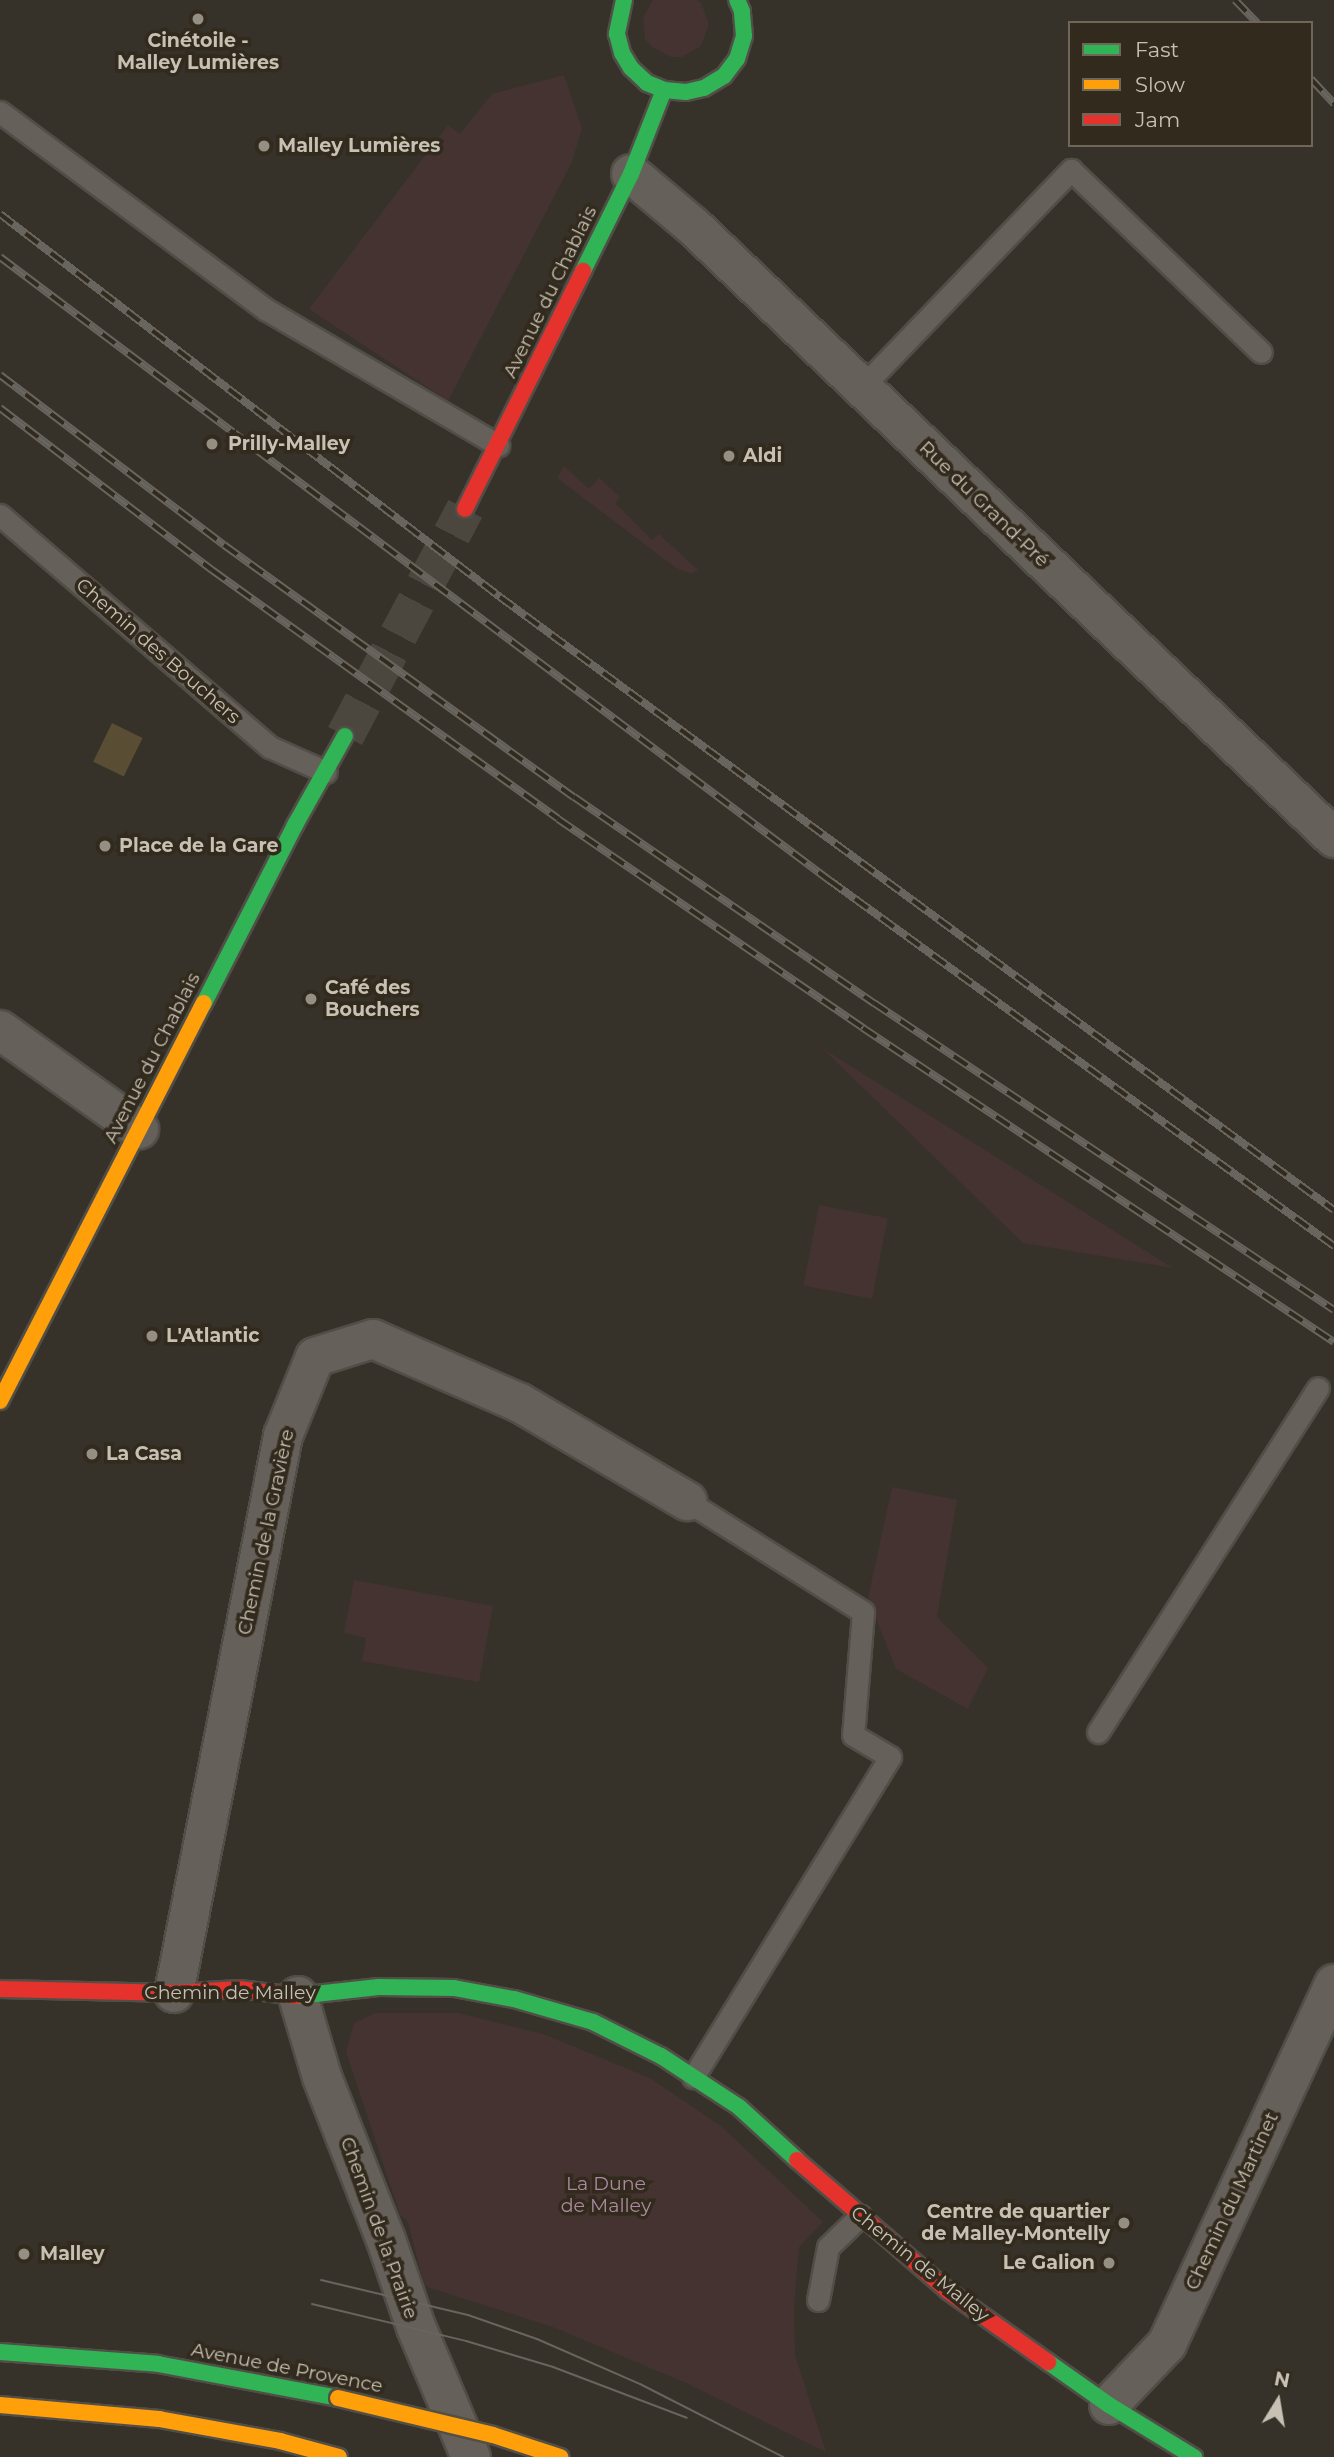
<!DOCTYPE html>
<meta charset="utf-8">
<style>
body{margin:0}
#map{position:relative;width:1334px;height:2457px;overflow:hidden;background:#363229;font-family:Montserrat,sans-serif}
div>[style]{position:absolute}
.green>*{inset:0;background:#453331;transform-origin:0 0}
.water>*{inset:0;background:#594d34;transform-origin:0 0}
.secondary-tunnel>*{height:38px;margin-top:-19px;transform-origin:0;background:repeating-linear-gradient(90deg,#4c473e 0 38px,transparent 0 57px)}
.roads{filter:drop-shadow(2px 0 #514e48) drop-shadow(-2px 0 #514e48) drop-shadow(0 2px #514e48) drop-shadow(0 -2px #514e48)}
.lane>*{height:21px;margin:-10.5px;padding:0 10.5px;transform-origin:10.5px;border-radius:10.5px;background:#656059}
.street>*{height:38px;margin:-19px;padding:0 19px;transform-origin:19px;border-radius:19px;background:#656059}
.fast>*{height:16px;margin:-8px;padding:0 8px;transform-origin:8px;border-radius:8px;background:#30b455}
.slow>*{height:16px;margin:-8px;padding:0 8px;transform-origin:8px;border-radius:8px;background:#ff9f0a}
.jam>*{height:16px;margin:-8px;padding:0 8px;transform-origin:8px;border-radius:8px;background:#e5322d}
.tram>*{height:2px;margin:-1px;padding:0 1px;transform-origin:1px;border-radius:1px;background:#68645e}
.rail>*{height:8px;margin-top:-4px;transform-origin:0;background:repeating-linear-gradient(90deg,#312a1d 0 16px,#68645e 0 32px);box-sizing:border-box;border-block:2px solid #68645e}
.bridges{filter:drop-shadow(2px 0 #534f47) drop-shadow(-2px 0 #534f47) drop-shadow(0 2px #534f47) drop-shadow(0 -2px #534f47)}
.slow-bridge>*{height:16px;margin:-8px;padding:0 8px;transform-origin:8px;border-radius:8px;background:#ff9f0a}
.dots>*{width:19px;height:19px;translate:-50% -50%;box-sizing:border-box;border:4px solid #312a1d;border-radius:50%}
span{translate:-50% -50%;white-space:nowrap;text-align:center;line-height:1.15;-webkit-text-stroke:7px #312a1d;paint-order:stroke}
.poi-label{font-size:19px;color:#c7c1b4;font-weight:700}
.left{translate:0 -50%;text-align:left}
.right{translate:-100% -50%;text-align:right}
.street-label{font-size:19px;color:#c7c1b4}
.park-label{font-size:19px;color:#ac89a1}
.legend{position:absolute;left:1068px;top:21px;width:245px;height:126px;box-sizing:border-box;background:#312a1d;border:2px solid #6d6659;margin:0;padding:9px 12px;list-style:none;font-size:21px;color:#c7c1b4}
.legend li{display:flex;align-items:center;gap:14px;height:35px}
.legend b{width:35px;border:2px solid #6d6659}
.north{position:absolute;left:1243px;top:2366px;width:70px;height:70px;-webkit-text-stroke:5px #312a1d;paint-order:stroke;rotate:11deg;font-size:19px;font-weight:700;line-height:28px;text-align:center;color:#c7c1b4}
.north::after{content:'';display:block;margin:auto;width:24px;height:32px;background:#c7c1b4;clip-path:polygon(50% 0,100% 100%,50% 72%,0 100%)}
</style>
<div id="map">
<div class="green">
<i style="clip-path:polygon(653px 0,697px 0,701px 3px,709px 24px,701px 46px,682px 57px,671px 57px,652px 47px,645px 39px,643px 18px)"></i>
<i style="clip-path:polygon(564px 75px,582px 128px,572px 162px,448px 401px,309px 309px,448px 125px,460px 134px,492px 94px)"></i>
<i style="clip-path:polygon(564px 466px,589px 489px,599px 478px,620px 497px,615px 503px,652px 540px,659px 534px,698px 570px,692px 574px,676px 568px,557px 478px)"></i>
<i style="clip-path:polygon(822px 1048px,1173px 1268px,1023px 1243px)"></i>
<i style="left:819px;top:1205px;width:70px;height:82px;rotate:11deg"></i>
<i style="clip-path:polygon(892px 1487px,957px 1500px,937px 1617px,988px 1668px,968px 1709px,896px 1669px,868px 1598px)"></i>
<i style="clip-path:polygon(354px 1580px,493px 1606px,479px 1682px,362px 1661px,366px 1638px,344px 1633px)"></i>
<i style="clip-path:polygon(375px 2013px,459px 2013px,543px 2034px,650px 2078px,722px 2127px,823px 2222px,799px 2247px,794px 2307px,795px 2355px,826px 2452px,686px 2383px,553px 2327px,424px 2286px,408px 2222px,400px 2215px,346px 2052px,354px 2023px)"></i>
</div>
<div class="water">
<i style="left:112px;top:723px;width:34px;height:43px;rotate:26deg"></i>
</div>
<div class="secondary-tunnel">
<i style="left:345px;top:736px;width:257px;rotate:-62.1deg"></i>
</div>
<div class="roads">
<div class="lane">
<i style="left:0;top:112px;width:332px;rotate:36.6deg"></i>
<i style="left:267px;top:310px;width:268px;rotate:30.3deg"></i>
<i style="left:861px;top:388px;width:303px;rotate:-46.1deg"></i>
<i style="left:1071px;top:170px;width:263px;rotate:43.8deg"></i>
<i style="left:0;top:515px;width:356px;rotate:40.7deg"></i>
<i style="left:270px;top:747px;width:61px;rotate:24.1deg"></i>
<i style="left:687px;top:1501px;width:208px;rotate:32.2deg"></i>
<i style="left:863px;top:1612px;width:123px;rotate:94.6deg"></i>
<i style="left:853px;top:1735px;width:43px;rotate:30.7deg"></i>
<i style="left:890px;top:1757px;width:376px;rotate:121.6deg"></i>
<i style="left:1098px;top:1732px;width:408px;rotate:-57.4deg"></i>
<i style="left:818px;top:2300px;width:54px;rotate:-79.3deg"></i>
<i style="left:828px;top:2247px;width:45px;rotate:-44.1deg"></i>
</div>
<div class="street">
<i style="left:631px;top:174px;width:82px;rotate:40.1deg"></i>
<i style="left:694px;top:227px;width:885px;rotate:43.67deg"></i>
<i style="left:0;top:1030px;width:171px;rotate:35.5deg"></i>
<i style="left:174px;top:1993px;width:568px;rotate:-78.93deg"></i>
<i style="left:283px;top:1436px;width:85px;rotate:-67.9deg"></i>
<i style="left:315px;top:1357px;width:61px;rotate:-17.2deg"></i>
<i style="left:373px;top:1339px;width:160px;rotate:23.5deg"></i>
<i style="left:520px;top:1403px;width:194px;rotate:30.4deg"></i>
<i style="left:298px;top:1996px;width:84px;rotate:73.5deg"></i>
<i style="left:322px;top:2077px;width:175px;rotate:68.6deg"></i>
<i style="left:386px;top:2240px;width:92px;rotate:71deg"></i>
<i style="left:416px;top:2327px;width:141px;rotate:67.1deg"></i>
<i style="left:1109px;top:2405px;width:84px;rotate:-46.4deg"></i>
<i style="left:1167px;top:2344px;width:397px;rotate:-65.1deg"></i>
</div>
<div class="fast">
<i style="left:624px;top:0;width:35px;rotate:102deg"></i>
<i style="left:617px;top:34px;width:20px;rotate:75deg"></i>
<i style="left:622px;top:53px;width:17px;rotate:59deg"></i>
<i style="left:631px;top:68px;width:22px;rotate:43deg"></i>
<i style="left:647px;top:83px;width:18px;rotate:22deg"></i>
<i style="left:664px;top:90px;width:22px;rotate:5deg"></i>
<i style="left:686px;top:92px;width:18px;rotate:-13deg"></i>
<i style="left:704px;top:88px;width:23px;rotate:-31deg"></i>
<i style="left:724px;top:76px;width:21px;rotate:-53deg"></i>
<i style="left:737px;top:59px;width:24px;rotate:-73deg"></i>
<i style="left:744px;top:36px;width:25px;rotate:-95deg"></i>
<i style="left:742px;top:11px;width:12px;rotate:-114deg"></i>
<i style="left:583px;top:271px;width:108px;rotate:-63.7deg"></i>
<i style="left:631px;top:174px;width:90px;rotate:-68.6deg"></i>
<i style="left:204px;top:1003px;width:200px;rotate:-62.9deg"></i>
<i style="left:295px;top:825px;width:102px;rotate:-60.7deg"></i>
<i style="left:297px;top:1996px;width:82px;rotate:-6.3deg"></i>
<i style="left:379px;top:1987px;width:75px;rotate:0.8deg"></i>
<i style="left:454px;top:1988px;width:61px;rotate:10.4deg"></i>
<i style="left:514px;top:1999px;width:82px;rotate:16.2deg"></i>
<i style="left:593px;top:2022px;width:76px;rotate:26.6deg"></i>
<i style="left:661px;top:2056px;width:93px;rotate:33.2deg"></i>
<i style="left:739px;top:2107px;width:79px;rotate:42.4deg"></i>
<i style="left:0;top:2352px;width:158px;rotate:4.3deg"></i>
<i style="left:158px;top:2364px;width:183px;rotate:10.7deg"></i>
<i style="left:1048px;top:2362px;width:75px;rotate:35.2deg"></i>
<i style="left:1109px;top:2405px;width:100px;rotate:31.5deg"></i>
</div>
<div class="slow">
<i style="left:0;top:1401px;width:447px;rotate:-62.9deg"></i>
<i style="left:0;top:2405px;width:160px;rotate:5deg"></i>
<i style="left:159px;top:2419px;width:123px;rotate:10.3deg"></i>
<i style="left:280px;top:2441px;width:61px;rotate:15.2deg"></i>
</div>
<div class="jam">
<i style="left:465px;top:509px;width:266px;rotate:-63.6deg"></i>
<i style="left:0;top:1989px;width:174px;rotate:1.3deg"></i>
<i style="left:174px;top:1993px;width:65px;rotate:-3.5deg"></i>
<i style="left:239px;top:1989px;width:58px;rotate:6.9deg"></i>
<i style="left:797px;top:2160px;width:200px;rotate:40.9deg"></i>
<i style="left:948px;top:2291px;width:123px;rotate:35.4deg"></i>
</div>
</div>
<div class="tram">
<i style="left:321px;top:2280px;width:151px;rotate:13.4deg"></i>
<i style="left:468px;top:2315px;width:73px;rotate:19.2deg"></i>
<i style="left:537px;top:2339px;width:112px;rotate:23.6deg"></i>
<i style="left:640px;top:2384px;width:161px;rotate:27deg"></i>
<i style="left:312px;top:2304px;width:158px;rotate:13.5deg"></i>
<i style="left:466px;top:2341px;width:91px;rotate:16.6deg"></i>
<i style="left:553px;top:2367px;width:143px;rotate:20.8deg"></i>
</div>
<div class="rail">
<i style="left:1235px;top:0;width:32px;rotate:46deg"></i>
<i style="left:1311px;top:79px;width:34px;rotate:47deg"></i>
<i style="left:0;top:214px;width:630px;rotate:37.45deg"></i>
<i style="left:500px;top:597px;width:1035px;rotate:36.32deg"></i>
<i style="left:0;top:257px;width:1037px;rotate:36.93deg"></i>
<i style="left:829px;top:880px;width:624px;rotate:35.93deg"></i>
<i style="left:0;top:375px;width:281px;rotate:37.2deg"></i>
<i style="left:224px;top:545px;width:431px;rotate:35.8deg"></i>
<i style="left:574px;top:797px;width:364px;rotate:34.5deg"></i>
<i style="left:874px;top:1003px;width:553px;rotate:33.72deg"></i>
<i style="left:0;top:408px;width:267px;rotate:37.4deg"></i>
<i style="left:212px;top:570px;width:426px;rotate:35.7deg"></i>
<i style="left:558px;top:819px;width:370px;rotate:34.4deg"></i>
<i style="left:863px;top:1028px;width:566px;rotate:33.69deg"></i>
</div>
<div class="bridges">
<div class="slow-bridge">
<i style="left:338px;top:2398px;width:159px;rotate:13.4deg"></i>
<i style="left:493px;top:2435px;width:71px;rotate:18.2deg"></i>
</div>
</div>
<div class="dots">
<i style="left:198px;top:19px;background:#948f83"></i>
<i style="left:264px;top:146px;background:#948f83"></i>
<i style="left:212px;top:444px;background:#948f83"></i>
<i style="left:729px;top:456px;background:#948f83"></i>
<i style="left:105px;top:846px;background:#948f83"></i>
<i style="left:311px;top:999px;background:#948f83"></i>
<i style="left:152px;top:1336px;background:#948f83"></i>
<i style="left:92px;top:1454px;background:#948f83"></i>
<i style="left:1124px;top:2223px;background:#948f83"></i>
<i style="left:24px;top:2254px;background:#948f83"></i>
<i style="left:1109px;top:2263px;background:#948f83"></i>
</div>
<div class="poi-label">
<span style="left:198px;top:52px">Cinétoile -<br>Malley Lumières</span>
<span class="left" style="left:278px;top:146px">Malley Lumières</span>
<span class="left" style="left:228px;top:444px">Prilly-Malley</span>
<span class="left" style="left:743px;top:456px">Aldi</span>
<span class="left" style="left:119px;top:846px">Place de la Gare</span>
<span class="left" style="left:325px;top:999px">Café des<br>Bouchers</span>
<span class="left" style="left:166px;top:1336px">L'Atlantic</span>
<span class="left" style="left:106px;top:1454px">La Casa</span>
<span class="right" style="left:1110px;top:2223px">Centre de quartier<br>de Malley-Montelly</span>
<span class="left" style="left:40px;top:2254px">Malley</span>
<span class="right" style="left:1095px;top:2263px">Le Galion</span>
</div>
<div class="street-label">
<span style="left:550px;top:292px;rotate:-64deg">Avenue du Chablais</span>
<span style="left:984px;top:504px;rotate:44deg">Rue du Grand-Pré</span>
<span style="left:158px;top:651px;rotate:41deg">Chemin des Bouchers</span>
<span style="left:152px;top:1058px;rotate:-63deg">Avenue du Chablais</span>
<span style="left:266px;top:1532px;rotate:-78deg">Chemin de la Gravière</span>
<span style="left:230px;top:1993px">Chemin de Malley</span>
<span style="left:1232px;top:2201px;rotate:-65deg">Chemin du Martinet</span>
<span style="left:379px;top:2228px;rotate:70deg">Chemin de la Prairie</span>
<span style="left:920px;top:2264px;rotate:39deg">Chemin de Malley</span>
<span style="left:287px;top:2368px;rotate:11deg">Avenue de Provence</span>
</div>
<div class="park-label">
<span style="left:606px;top:2195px">La Dune<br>de Malley</span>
</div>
<ul class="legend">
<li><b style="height:9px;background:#30b455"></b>Fast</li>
<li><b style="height:9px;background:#ff9f0a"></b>Slow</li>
<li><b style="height:9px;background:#e5322d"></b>Jam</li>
</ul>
<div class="north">N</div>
</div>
